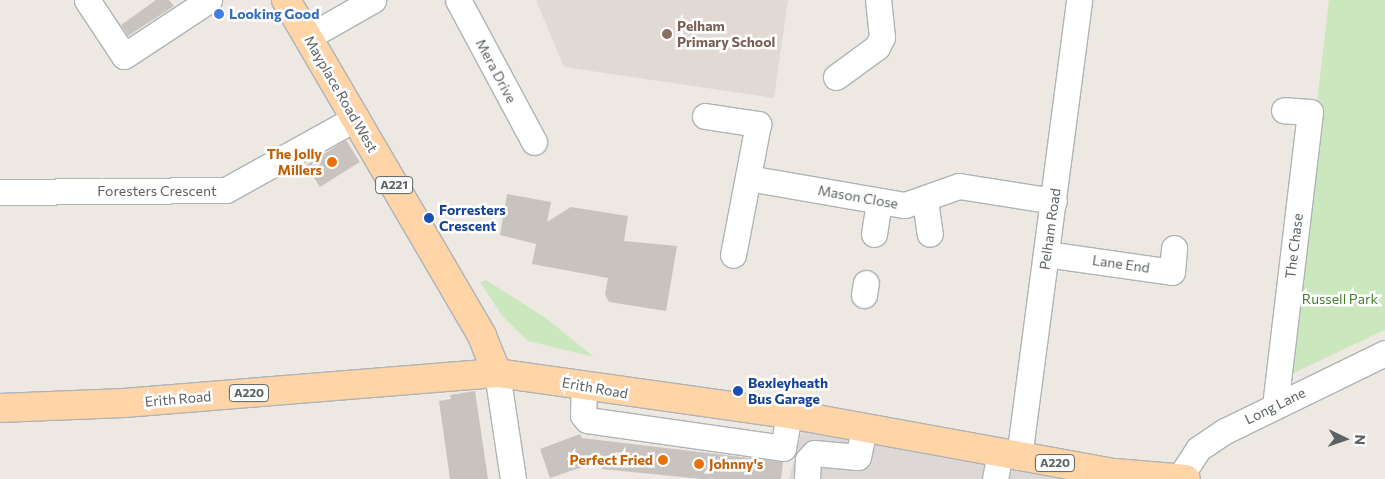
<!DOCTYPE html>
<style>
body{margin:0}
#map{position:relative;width:1385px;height:479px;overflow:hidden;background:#eee8e3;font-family:Commissioner,sans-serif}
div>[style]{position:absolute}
.industrial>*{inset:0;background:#ddd8d5}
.education>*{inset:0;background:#e1d9d4}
.green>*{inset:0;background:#cbe7be}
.building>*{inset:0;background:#c9c3c0;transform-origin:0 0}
.roads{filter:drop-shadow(1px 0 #aeb4b6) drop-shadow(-1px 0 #aeb4b6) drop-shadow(0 1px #aeb4b6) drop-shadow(0 -1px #aeb4b6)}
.minor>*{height:25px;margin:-12.5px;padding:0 12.5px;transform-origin:12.5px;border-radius:12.5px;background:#fff}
.major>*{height:28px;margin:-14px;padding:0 14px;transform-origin:14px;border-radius:14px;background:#ffd4a7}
.dots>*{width:14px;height:14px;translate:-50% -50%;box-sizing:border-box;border:2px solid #fff;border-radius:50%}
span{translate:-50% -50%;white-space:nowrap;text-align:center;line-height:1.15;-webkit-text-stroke:5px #fff;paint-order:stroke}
.shield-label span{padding:1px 4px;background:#fff;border:1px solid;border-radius:4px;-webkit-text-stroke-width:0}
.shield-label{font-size:12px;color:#5b6264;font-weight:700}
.shop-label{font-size:14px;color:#366cbe;font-weight:700}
.left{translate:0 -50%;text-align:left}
.education-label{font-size:14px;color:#785e54;font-weight:700}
.street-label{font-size:14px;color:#5b6264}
.food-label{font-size:14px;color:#c56008;font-weight:700}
.right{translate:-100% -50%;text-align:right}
.transit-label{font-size:14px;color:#164399;font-weight:700}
.park-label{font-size:14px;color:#457f30}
.north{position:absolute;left:1320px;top:414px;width:50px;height:50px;-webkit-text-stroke:4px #fff;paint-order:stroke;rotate:93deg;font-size:14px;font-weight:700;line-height:20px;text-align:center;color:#5b6264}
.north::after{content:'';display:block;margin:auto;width:18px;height:22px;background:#5b6264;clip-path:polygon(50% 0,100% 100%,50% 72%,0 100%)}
</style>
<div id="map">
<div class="industrial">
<i style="clip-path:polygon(802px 429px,1065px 477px,1065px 479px,789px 479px)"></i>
</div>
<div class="education">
<i style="clip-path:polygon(536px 0,788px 0,774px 98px,564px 67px)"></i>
</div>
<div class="green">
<i style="clip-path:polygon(1329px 0,1385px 0,1385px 330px,1285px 377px)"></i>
<i style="clip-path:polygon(486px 280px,547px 319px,594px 357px,528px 341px,503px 317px,480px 282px)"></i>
</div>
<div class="building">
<i style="clip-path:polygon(156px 0,169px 0,174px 6px,128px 36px,121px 25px)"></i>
<i style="left:346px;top:140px;width:26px;height:47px;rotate:58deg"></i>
<i style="clip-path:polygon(507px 194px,551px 202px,547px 222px,571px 207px,628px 216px,624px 241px,677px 246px,666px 311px,609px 302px,605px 294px,608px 278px,532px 264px,536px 244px,500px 235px)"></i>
<i style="clip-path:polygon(475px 391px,488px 479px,450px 479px,439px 401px,451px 399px,450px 395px)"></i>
<i style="clip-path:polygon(580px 434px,582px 438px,783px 462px,781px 479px,702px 479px,602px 469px,603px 460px,550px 478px,540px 449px)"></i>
</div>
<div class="roads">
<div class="minor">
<i style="left:87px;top:0;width:67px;rotate:56.5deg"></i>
<i style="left:124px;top:56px;width:102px;rotate:-33.4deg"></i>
<i style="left:458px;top:0;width:161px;rotate:61.8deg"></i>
<i style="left:308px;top:37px;width:75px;rotate:-29.6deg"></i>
<i style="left:836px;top:77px;width:51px;rotate:-36.2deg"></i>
<i style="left:877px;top:47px;width:11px;rotate:-63deg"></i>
<i style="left:882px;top:37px;width:37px;rotate:-96deg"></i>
<i style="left:705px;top:116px;width:54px;rotate:8.6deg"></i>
<i style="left:758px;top:124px;width:133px;rotate:100.8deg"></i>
<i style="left:748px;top:178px;width:159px;rotate:9.8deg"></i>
<i style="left:905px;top:205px;width:57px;rotate:-19.4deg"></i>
<i style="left:959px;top:186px;width:96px;rotate:9deg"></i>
<i style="left:0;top:192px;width:226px;rotate:-0.5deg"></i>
<i style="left:226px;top:190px;width:149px;rotate:-29deg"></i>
<i style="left:925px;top:200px;width:34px;rotate:82deg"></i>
<i style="left:874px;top:234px;width:33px;rotate:-81deg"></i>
<i style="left:1046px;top:254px;width:127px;rotate:8.1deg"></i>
<i style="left:1172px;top:272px;width:24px;rotate:-85deg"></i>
<i style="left:864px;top:295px;width:12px;rotate:-81deg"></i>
<i style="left:497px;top:373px;width:107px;rotate:81.4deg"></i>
<i style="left:584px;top:387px;width:28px;rotate:92deg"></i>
<i style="left:583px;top:415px;width:6px;rotate:51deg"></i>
<i style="left:587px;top:420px;width:198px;rotate:8.1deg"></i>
<i style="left:783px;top:448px;width:35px;rotate:-80deg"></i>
<i style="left:1275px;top:406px;width:296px;rotate:-83.2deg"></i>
<i style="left:1310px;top:112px;width:26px;rotate:-176deg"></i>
<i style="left:1019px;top:457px;width:461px;rotate:-82.5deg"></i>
<i style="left:1180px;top:477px;width:33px;rotate:-57deg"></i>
<i style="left:1198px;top:449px;width:32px;rotate:-34deg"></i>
<i style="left:1225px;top:431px;width:178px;rotate:-26deg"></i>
<i style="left:807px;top:479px;width:19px;rotate:-87deg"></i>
<i style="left:808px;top:460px;width:9px;rotate:-49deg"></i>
<i style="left:814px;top:453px;width:44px;rotate:5.2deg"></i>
<i style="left:858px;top:457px;width:30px;rotate:-78deg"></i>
<i style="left:995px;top:479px;width:25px;rotate:-79deg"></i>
</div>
<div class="major">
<i style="left:286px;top:0;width:389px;rotate:59.7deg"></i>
<i style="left:482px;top:336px;width:40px;rotate:68deg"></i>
<i style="left:0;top:408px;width:124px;rotate:-2.3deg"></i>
<i style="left:124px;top:403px;width:374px;rotate:-4.6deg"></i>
<i style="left:497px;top:373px;width:295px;rotate:8deg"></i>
<i style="left:789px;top:414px;width:331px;rotate:10.3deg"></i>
<i style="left:1115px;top:473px;width:71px;rotate:4.8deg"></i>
</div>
</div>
<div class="dots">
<i style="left:219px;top:14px;background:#3f7fe0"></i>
<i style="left:667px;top:34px;background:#8d6e63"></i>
<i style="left:332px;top:162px;background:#e8710a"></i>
<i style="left:429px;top:218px;background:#1a4fb4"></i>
<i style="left:738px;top:391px;background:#1a4fb4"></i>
<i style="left:663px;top:460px;background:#e8710a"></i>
<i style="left:699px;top:464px;background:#e8710a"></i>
</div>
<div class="shield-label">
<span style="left:394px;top:185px">A221</span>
<span style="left:249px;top:393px">A220</span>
<span style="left:1055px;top:463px">A220</span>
</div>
<div class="shop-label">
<span class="left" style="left:229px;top:14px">Looking Good</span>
</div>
<div class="education-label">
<span class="left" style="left:677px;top:34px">Pelham<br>Primary School</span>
</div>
<div class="street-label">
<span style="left:496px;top:71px;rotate:62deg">Mera Drive</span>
<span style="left:341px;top:94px;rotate:60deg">Mayplace Road West</span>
<span style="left:157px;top:191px">Foresters Crescent</span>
<span style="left:858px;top:197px;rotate:10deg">Mason Close</span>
<span style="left:1050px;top:229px;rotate:-82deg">Pelham Road</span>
<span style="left:1294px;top:246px;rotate:-83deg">The Chase</span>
<span style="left:1121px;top:264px;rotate:8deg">Lane End</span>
<span style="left:595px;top:388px;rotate:10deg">Erith Road</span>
<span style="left:178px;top:399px;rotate:-5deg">Erith Road</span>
<span style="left:1275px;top:406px;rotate:-26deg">Long Lane</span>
</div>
<div class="food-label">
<span class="right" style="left:322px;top:162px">The Jolly<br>Millers</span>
<span class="right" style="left:653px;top:460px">Perfect Fried</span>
<span class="left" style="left:709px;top:464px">Johnny's</span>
</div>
<div class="transit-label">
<span class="left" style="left:439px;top:218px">Forresters<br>Crescent</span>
<span class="left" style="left:748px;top:391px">Bexleyheath<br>Bus Garage</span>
</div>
<div class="park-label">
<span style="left:1340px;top:299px">Russell Park</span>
</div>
<div class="north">N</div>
</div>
